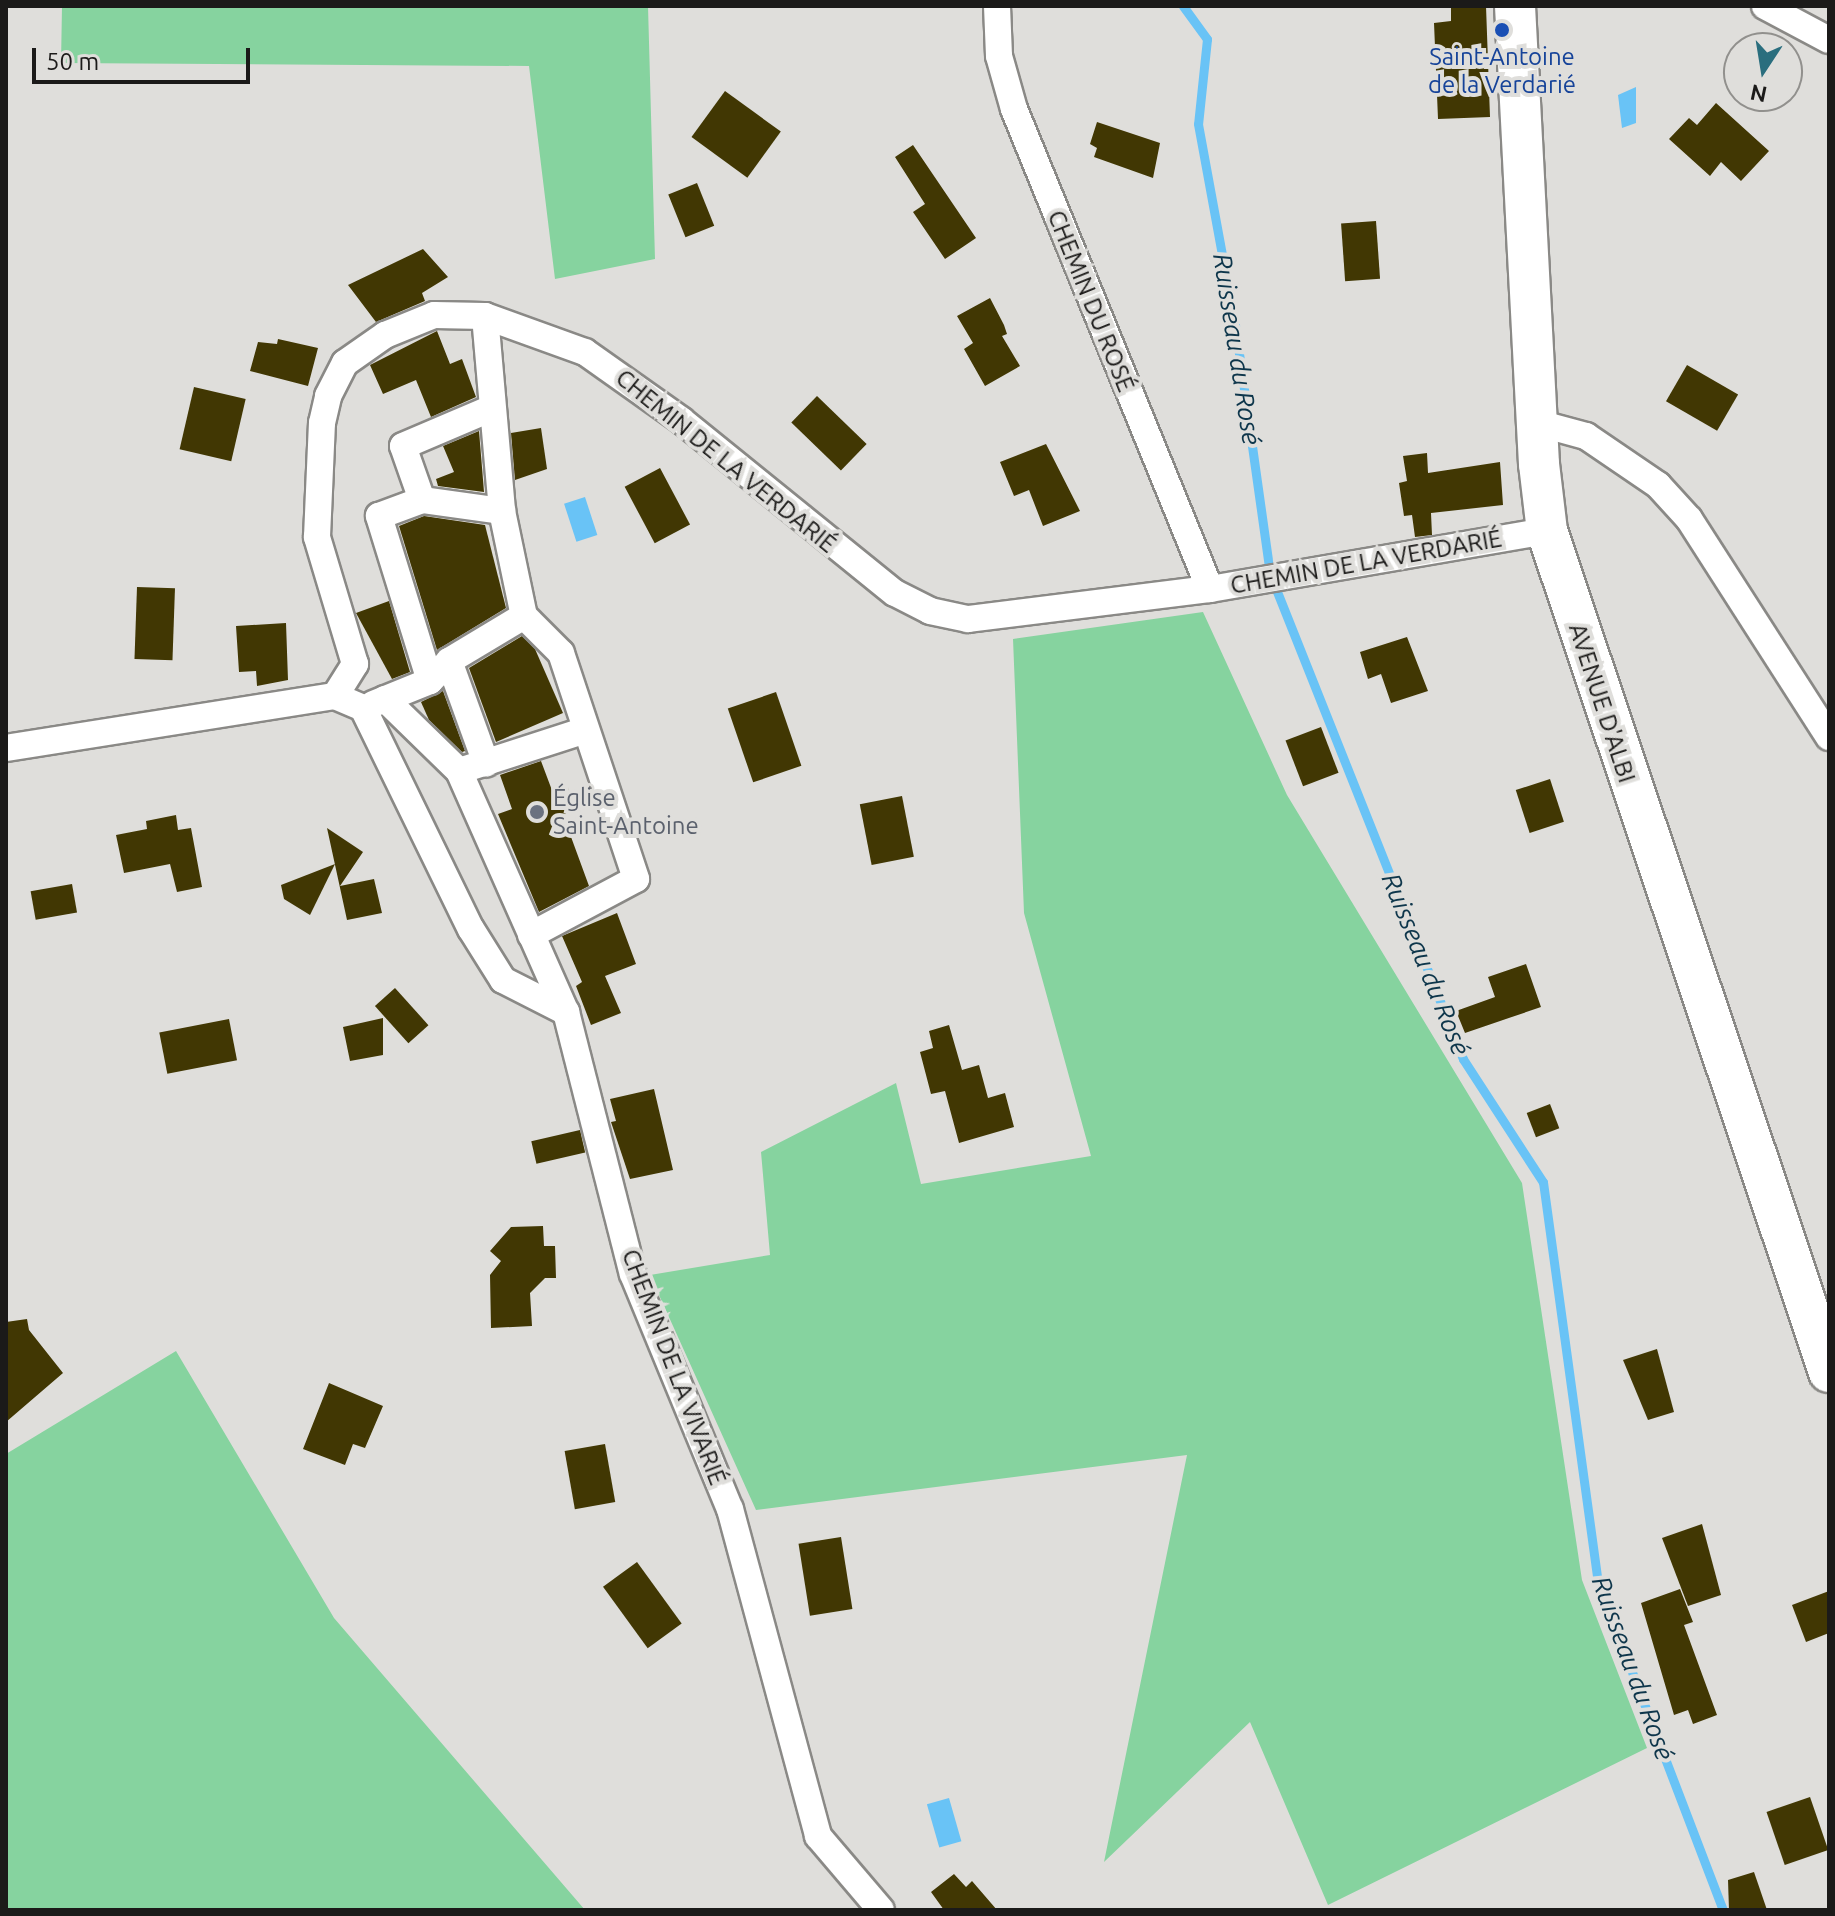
<!DOCTYPE html>
<meta charset="utf-8">
<style>
body{margin:0}
#map{position:relative;width:1835px;height:1916px;overflow:hidden;background:#dfdedb;font-family:Ubuntu,sans-serif}
div>[style]{position:absolute}
.green>*{inset:0;background:#86d39f}
.water>*{inset:0;background:#69c3f6;transform-origin:0 0}
.stream>*{height:9px;margin:-4.5px;padding:0 4.5px;transform-origin:4.5px;border-radius:4.5px;background:#69c3f6}
.building>*{inset:0;background:#413703;transform-origin:0 0}
.roads{filter:drop-shadow(2px 0 #8a8986) drop-shadow(-2px 0 #8a8986) drop-shadow(0 2px #8a8986) drop-shadow(0 -2px #8a8986)}
.minor>*{height:26px;margin:-13px;padding:0 13px;transform-origin:13px;border-radius:13px;background:#fff}
.primary>*{height:40px;margin:-20px;padding:0 20px;transform-origin:20px;border-radius:20px;background:#fff}
.dots>*{width:22px;height:22px;translate:-50% -50%;box-sizing:border-box;border:4px solid #dfdedb;border-radius:50%}
span{translate:-50% -50%;white-space:nowrap;text-align:center;line-height:1.15;-webkit-text-stroke:8px #dfdedb;paint-order:stroke}
.transit-label{font-size:24px;color:#164399}
.street-label{font-size:24px;color:#1b1a19}
.worship-label{font-size:24px;color:#5b616d}
.left{translate:0 -50%;text-align:left}
.water-label{font-size:26px;color:#0e364b;font-style:italic}
.frame{position:absolute;inset:0;border:8px solid #1b1a19;pointer-events:none}
.north{position:absolute;left:1723px;top:32px;width:80px;height:80px;box-sizing:border-box;background:#dfdedb;border:2px solid #91908d;border-radius:50%;rotate:192deg;font-size:22px;font-weight:700;line-height:32px;text-align:center;color:#1b1a19}
.north::after{content:'';display:block;margin:auto;width:28px;height:36px;background:#2a6e7e;clip-path:polygon(50% 0,100% 100%,50% 72%,0 100%)}
.scale{position:absolute;left:32px;top:48px;width:218px;height:36px;box-sizing:border-box;border:4px solid #1b1a19;border-top:0;padding-left:10px;font-size:24px;line-height:28px;white-space:nowrap;color:#1b1a19;-webkit-text-stroke:6px #dfdedb;paint-order:stroke}
</style>
<div id="map">
<div class="green">
<i style="clip-path:polygon(62px 6px,648px 6px,655px 259px,555px 279px,529px 66px,61px 63px)"></i>
<i style="clip-path:polygon(1203px 612px,1287px 795px,1522px 1183px,1582px 1580px,1647px 1748px,1328px 1905px,1250px 1722px,1104px 1862px,1187px 1455px,756px 1510px,650px 1275px,770px 1255px,761px 1152px,896px 1083px,921px 1184px,1091px 1156px,1024px 913px,1013px 639px)"></i>
<i style="clip-path:polygon(176px 1351px,334px 1618px,585px 1910px,6px 1910px,6px 1454px)"></i>
</div>
<div class="water">
<i style="clip-path:polygon(1636px 87px,1636px 123px,1622px 128px,1618px 95px)"></i>
<i style="left:585px;top:497px;width:40px;height:22px;rotate:72deg"></i>
<i style="left:949px;top:1798px;width:45px;height:23px;rotate:74deg"></i>
</div>
<div class="stream">
<i style="left:1183px;top:6px;width:41px;rotate:54deg"></i>
<i style="left:1207px;top:39px;width:85px;rotate:96deg"></i>
<i style="left:1198px;top:124px;width:204px;rotate:79.6deg"></i>
<i style="left:1235px;top:325px;width:251px;rotate:82deg"></i>
<i style="left:1270px;top:574px;width:522px;rotate:68.3deg"></i>
<i style="left:1463px;top:1059px;width:147px;rotate:57deg"></i>
<i style="left:1543px;top:1182px;width:405px;rotate:82.2deg"></i>
<i style="left:1598px;top:1583px;width:350px;rotate:69.1deg"></i>
</div>
<div class="building">
<i style="clip-path:polygon(1451px 6px,1486px 6px,1490px 117px,1438px 119px,1434px 23px,1451px 21px)"></i>
<i style="left:725px;top:91px;width:69px;height:57px;rotate:36deg"></i>
<i style="clip-path:polygon(1716px 103px,1769px 151px,1741px 181px,1721px 162px,1710px 176px,1669px 139px,1689px 118px,1697px 125px)"></i>
<i style="clip-path:polygon(1097px 122px,1160px 143px,1153px 178px,1094px 157px,1097px 148px,1090px 144px)"></i>
<i style="clip-path:polygon(913px 145px,976px 238px,945px 259px,913px 212px,925px 204px,895px 157px)"></i>
<i style="left:697px;top:183px;width:46px;height:31px;rotate:68deg"></i>
<i style="left:1376px;top:221px;width:58px;height:35px;rotate:86deg"></i>
<i style="clip-path:polygon(423px 249px,448px 277px,422px 293px,425px 301px,376px 322px,348px 285px)"></i>
<i style="clip-path:polygon(990px 298px,1004px 325px,1007px 334px,1002px 336px,1020px 366px,985px 386px,964px 349px,973px 343px,957px 316px)"></i>
<i style="clip-path:polygon(437px 331px,450px 364px,462px 359px,476px 397px,431px 417px,416px 380px,383px 394px,370px 365px)"></i>
<i style="clip-path:polygon(278px 339px,318px 348px,308px 386px,250px 371px,258px 342px,277px 344px)"></i>
<i style="left:1687px;top:365px;width:59px;height:42px;rotate:30deg"></i>
<i style="left:194px;top:387px;width:53px;height:64px;rotate:13deg"></i>
<i style="left:817px;top:396px;width:69px;height:37px;rotate:44deg"></i>
<i style="clip-path:polygon(541px 428px,547px 469px,515px 480px,511px 433px)"></i>
<i style="clip-path:polygon(479px 431px,484px 492px,438px 486px,436px 479px,454px 472px,443px 446px)"></i>
<i style="clip-path:polygon(1046px 444px,1080px 511px,1043px 526px,1029px 490px,1014px 496px,1000px 462px)"></i>
<i style="clip-path:polygon(1427px 453px,1428px 473px,1500px 462px,1503px 505px,1431px 513px,1432px 535px,1415px 537px,1412px 515px,1404px 516px,1399px 483px,1407px 481px,1403px 456px)"></i>
<i style="left:660px;top:468px;width:64px;height:40px;rotate:62deg"></i>
<i style="clip-path:polygon(424px 516px,485px 525px,506px 608px,437px 650px,399px 526px)"></i>
<i style="left:137px;top:587px;width:38px;height:72px;rotate:2deg"></i>
<i style="clip-path:polygon(389px 601px,410px 672px,392px 679px,356px 613px)"></i>
<i style="clip-path:polygon(286px 623px,288px 680px,257px 686px,256px 671px,239px 672px,236px 626px)"></i>
<i style="clip-path:polygon(522px 636px,535px 649px,563px 713px,496px 742px,469px 668px)"></i>
<i style="clip-path:polygon(1407px 637px,1428px 691px,1391px 703px,1381px 674px,1368px 679px,1360px 652px)"></i>
<i style="clip-path:polygon(443px 691px,465px 751px,462px 752px,429px 720px,421px 702px)"></i>
<i style="left:776px;top:692px;width:78px;height:51px;rotate:71deg"></i>
<i style="left:1321px;top:727px;width:49px;height:38px;rotate:69deg"></i>
<i style="clip-path:polygon(541px 761px,553px 793px,568px 787px,577px 810px,563px 815px,589px 886px,539px 912px,498px 814px,512px 809px,500px 775px)"></i>
<i style="left:1550px;top:779px;width:45px;height:36px;rotate:72deg"></i>
<i style="left:902px;top:796px;width:62px;height:43px;rotate:79deg"></i>
<i style="clip-path:polygon(176px 815px,178px 830px,191px 828px,202px 887px,177px 892px,170px 864px,124px 873px,116px 835px,147px 829px,146px 821px)"></i>
<i style="clip-path:polygon(327px 828px,363px 852px,340px 886px,374px 879px,382px 913px,347px 920px)"></i>
<i style="clip-path:polygon(335px 864px,310px 915px,284px 899px,281px 885px)"></i>
<i style="left:72px;top:884px;width:29px;height:42px;rotate:80deg"></i>
<i style="clip-path:polygon(617px 913px,636px 964px,605px 976px,621px 1013px,591px 1025px,576px 986px,582px 982px,562px 936px)"></i>
<i style="clip-path:polygon(1526px 964px,1541px 1007px,1465px 1033px,1456px 1011px,1495px 997px,1488px 977px)"></i>
<i style="left:395px;top:988px;width:50px;height:27px;rotate:48deg"></i>
<i style="clip-path:polygon(383px 1018px,383px 1055px,350px 1061px,343px 1027px)"></i>
<i style="left:229px;top:1019px;width:42px;height:71px;rotate:79deg"></i>
<i style="clip-path:polygon(949px 1025px,962px 1070px,979px 1065px,988px 1098px,1005px 1093px,1014px 1127px,959px 1143px,945px 1091px,931px 1094px,920px 1052px,933px 1048px,929px 1031px)"></i>
<i style="clip-path:polygon(654px 1089px,673px 1170px,630px 1179px,611px 1122px,616px 1121px,610px 1099px)"></i>
<i style="left:1550px;top:1104px;width:26px;height:25px;rotate:69deg"></i>
<i style="left:580px;top:1130px;width:23px;height:50px;rotate:77deg"></i>
<i style="clip-path:polygon(543px 1226px,544px 1246px,555px 1246px,556px 1278px,545px 1278px,530px 1293px,532px 1326px,491px 1328px,490px 1275px,501px 1261px,490px 1251px,511px 1227px)"></i>
<i style="clip-path:polygon(27px 1319px,29px 1330px,63px 1373px,6px 1422px,6px 1322px)"></i>
<i style="clip-path:polygon(1657px 1349px,1674px 1412px,1648px 1420px,1623px 1360px)"></i>
<i style="clip-path:polygon(329px 1383px,383px 1406px,365px 1448px,353px 1444px,345px 1465px,303px 1449px)"></i>
<i style="left:605px;top:1444px;width:59px;height:41px;rotate:80deg"></i>
<i style="clip-path:polygon(1702px 1524px,1721px 1595px,1688px 1606px,1662px 1538px)"></i>
<i style="left:841px;top:1537px;width:73px;height:43px;rotate:81deg"></i>
<i style="left:637px;top:1562px;width:76px;height:42px;rotate:54deg"></i>
<i style="clip-path:polygon(1680px 1589px,1693px 1622px,1684px 1625px,1717px 1715px,1693px 1724px,1688px 1710px,1674px 1715px,1641px 1603px)"></i>
<i style="clip-path:polygon(1829px 1591px,1829px 1633px,1806px 1642px,1792px 1605px)"></i>
<i style="left:1810px;top:1797px;width:56px;height:46px;rotate:71deg"></i>
<i style="clip-path:polygon(1754px 1872px,1767px 1910px,1729px 1910px,1728px 1880px)"></i>
<i style="clip-path:polygon(954px 1874px,966px 1887px,972px 1881px,997px 1910px,944px 1910px,931px 1892px)"></i>
</div>
<div class="roads">
<div class="minor">
<i style="left:997px;top:6px;width:50px;rotate:87.7deg"></i>
<i style="left:999px;top:56px;width:55px;rotate:74.2deg"></i>
<i style="left:1014px;top:109px;width:518px;rotate:67.79deg"></i>
<i style="left:1765px;top:6px;width:72px;rotate:28deg"></i>
<i style="left:485px;top:316px;width:196px;rotate:85deg"></i>
<i style="left:502px;top:511px;width:107px;rotate:78.2deg"></i>
<i style="left:524px;top:616px;width:52px;rotate:45deg"></i>
<i style="left:561px;top:653px;width:238px;rotate:71.6deg"></i>
<i style="left:636px;top:879px;width:119px;rotate:151.9deg"></i>
<i style="left:1538px;top:423px;width:50px;rotate:15.2deg"></i>
<i style="left:1586px;top:436px;width:87px;rotate:34.2deg"></i>
<i style="left:1658px;top:485px;width:46px;rotate:47.6deg"></i>
<i style="left:1689px;top:519px;width:259px;rotate:57.3deg"></i>
<i style="left:422px;top:500px;width:57px;rotate:-109.4deg"></i>
<i style="left:403px;top:446px;width:97px;rotate:-23.1deg"></i>
<i style="left:449px;top:661px;width:109px;rotate:70.1deg"></i>
<i style="left:430px;top:681px;width:173px;rotate:-107.2deg"></i>
<i style="left:379px;top:516px;width:46px;rotate:-20.4deg"></i>
<i style="left:422px;top:500px;width:81px;rotate:7.8deg"></i>
<i style="left:335px;top:696px;width:30px;rotate:23deg"></i>
<i style="left:363px;top:708px;width:246px;rotate:64deg"></i>
<i style="left:471px;top:929px;width:60px;rotate:57.9deg"></i>
<i style="left:503px;top:980px;width:71px;rotate:26.9deg"></i>
<i style="left:566px;top:1012px;width:270px;rotate:75.7deg"></i>
<i style="left:633px;top:1274px;width:254px;rotate:67.6deg"></i>
<i style="left:730px;top:1509px;width:339px;rotate:74.9deg"></i>
<i style="left:818px;top:1836px;width:97px;rotate:49.6deg"></i>
<i style="left:385px;top:699px;width:103px;rotate:44.2deg"></i>
<i style="left:459px;top:771px;width:264px;rotate:66.1deg"></i>
<i style="left:373px;top:704px;width:61px;rotate:-22deg"></i>
<i style="left:430px;top:681px;width:28px;rotate:-46deg"></i>
<i style="left:449px;top:661px;width:87px;rotate:-31deg"></i>
<i style="left:6px;top:748px;width:333px;rotate:-9deg"></i>
<i style="left:335px;top:696px;width:38px;rotate:-58deg"></i>
<i style="left:355px;top:664px;width:133px;rotate:-106.7deg"></i>
<i style="left:317px;top:537px;width:114px;rotate:-87.5deg"></i>
<i style="left:322px;top:423px;width:28px;rotate:-77deg"></i>
<i style="left:328px;top:396px;width:37px;rotate:-63deg"></i>
<i style="left:345px;top:363px;width:49px;rotate:-35deg"></i>
<i style="left:385px;top:335px;width:53px;rotate:-22.2deg"></i>
<i style="left:434px;top:315px;width:51px;rotate:1.1deg"></i>
<i style="left:485px;top:316px;width:106px;rotate:19.8deg"></i>
<i style="left:585px;top:352px;width:118px;rotate:35.3deg"></i>
<i style="left:681px;top:420px;width:275px;rotate:39deg"></i>
<i style="left:895px;top:593px;width:39px;rotate:27deg"></i>
<i style="left:930px;top:611px;width:39px;rotate:12deg"></i>
<i style="left:968px;top:619px;width:244px;rotate:-7.1deg"></i>
<i style="left:1210px;top:589px;width:342px;rotate:-9.8deg"></i>
<i style="left:459px;top:771px;width:133px;rotate:-17.9deg"></i>
</div>
<div class="primary">
<i style="left:1515px;top:6px;width:459px;rotate:87deg"></i>
<i style="left:1539px;top:464px;width:67px;rotate:83.2deg"></i>
<i style="left:1547px;top:531px;width:887px;rotate:71.46deg"></i>
</div>
</div>
<div class="dots">
<i style="left:1502px;top:30px;background:#1a4fb4"></i>
<i style="left:537px;top:812px;background:#6b7280"></i>
</div>
<div class="transit-label">
<span style="left:1502px;top:71px">Saint-Antoine<br>de la Verdarié</span>
</div>
<div class="street-label">
<span style="left:1091px;top:301px;rotate:68deg">CHEMIN DU ROSÉ</span>
<span style="left:726px;top:461px;rotate:39deg">CHEMIN DE LA VERDARIÉ</span>
<span style="left:1366px;top:562px;rotate:-10deg">CHEMIN DE LA VERDARIÉ</span>
<span style="left:1602px;top:703px;rotate:72deg">AVENUE D'ALBI</span>
<span style="left:674px;top:1367px;rotate:69deg">CHEMIN DE LA VIVARIÉ</span>
</div>
<div class="worship-label">
<span class="left" style="left:553px;top:812px">Église<br>Saint-Antoine</span>
</div>
<div class="water-label">
<span style="left:1237px;top:349px;rotate:81deg">Ruisseau du Rosé</span>
<span style="left:1426px;top:964px;rotate:68deg">Ruisseau du Rosé</span>
<span style="left:1633px;top:1668px;rotate:70deg">Ruisseau du Rosé</span>
</div>
<div class="frame"></div>
<div class="north">N</div>
<div class="scale">50 m</div>
</div>
